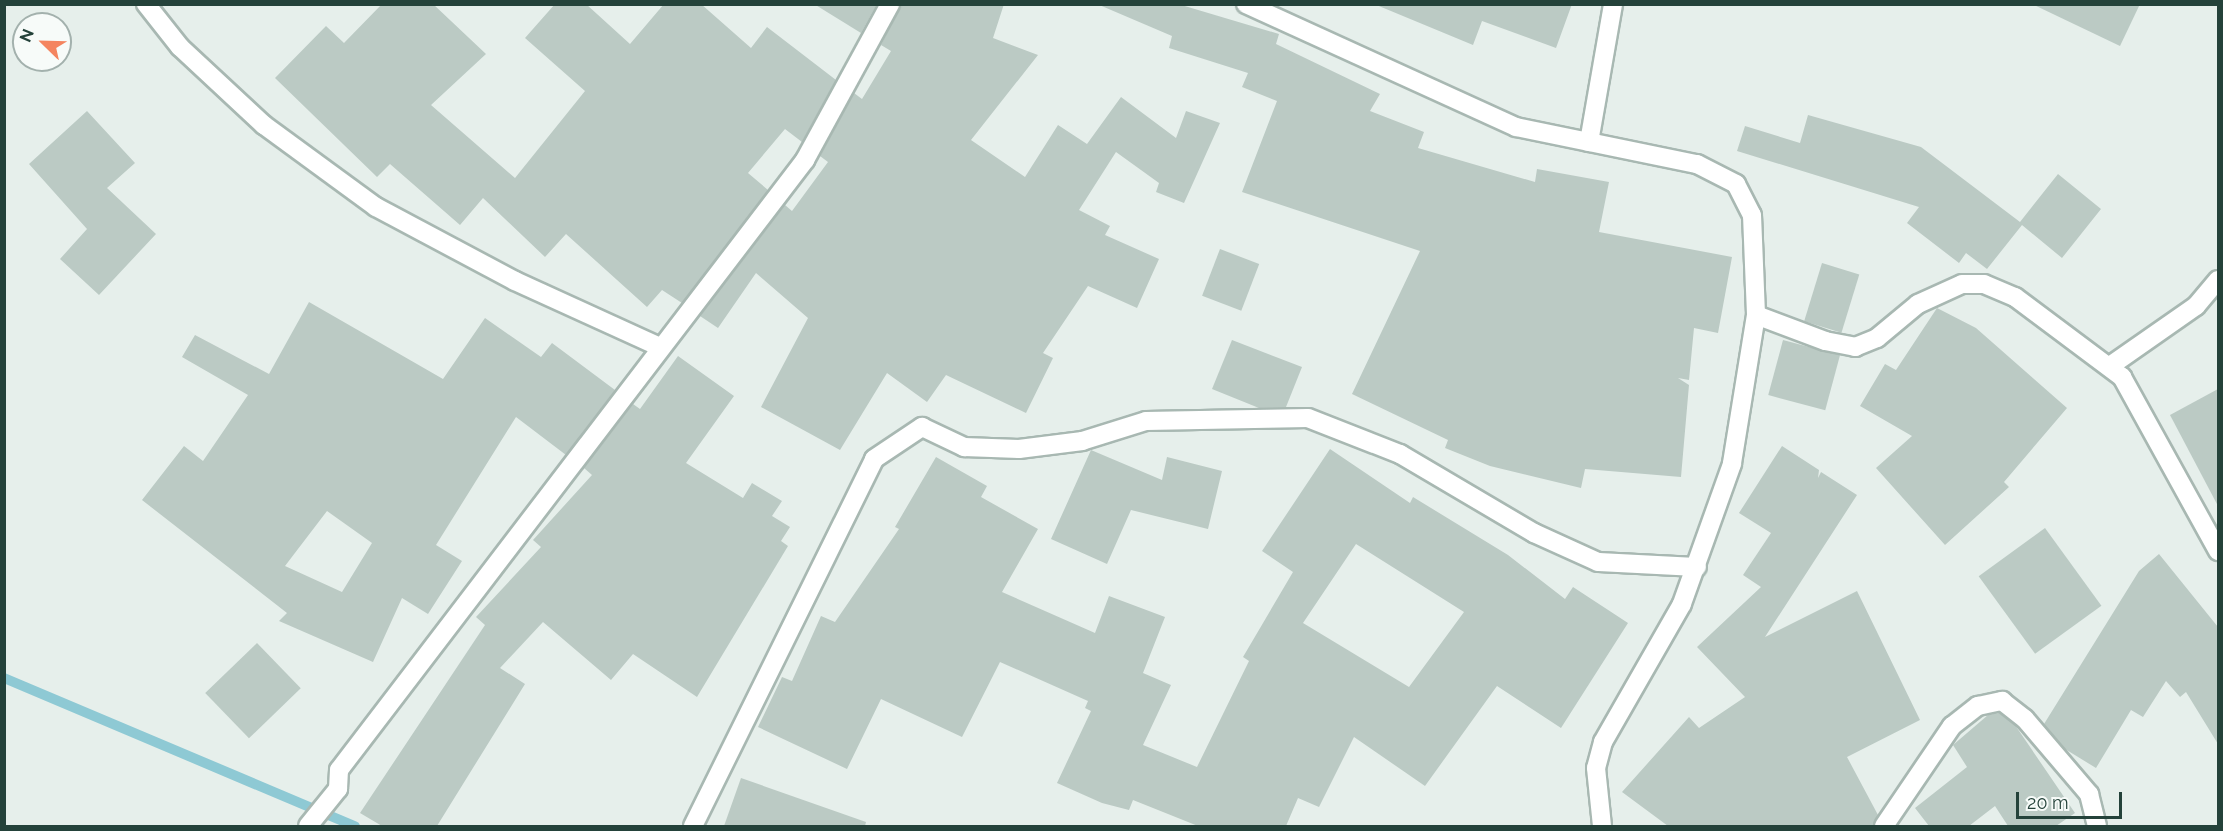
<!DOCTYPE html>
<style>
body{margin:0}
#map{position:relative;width:2223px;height:831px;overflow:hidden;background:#e6efeb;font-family:Raleway,sans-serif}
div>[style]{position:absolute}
.stream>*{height:10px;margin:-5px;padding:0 5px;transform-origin:5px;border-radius:5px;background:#8ec9d4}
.building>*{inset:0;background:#bbcac4;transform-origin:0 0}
.roads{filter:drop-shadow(2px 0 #a8b8b2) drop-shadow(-2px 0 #a8b8b2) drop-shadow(0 2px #a8b8b2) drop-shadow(0 -2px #a8b8b2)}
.minor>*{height:18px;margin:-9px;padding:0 9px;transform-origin:9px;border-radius:9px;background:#fff}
span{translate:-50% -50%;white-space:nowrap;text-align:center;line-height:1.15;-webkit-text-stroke:5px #f7fbf9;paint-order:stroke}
.frame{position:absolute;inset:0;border:6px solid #24423a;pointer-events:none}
.north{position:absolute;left:12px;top:12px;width:60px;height:60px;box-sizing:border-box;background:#f7fbf9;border:2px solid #a3b1ad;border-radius:50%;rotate:293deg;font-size:16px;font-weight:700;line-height:24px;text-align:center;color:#24423a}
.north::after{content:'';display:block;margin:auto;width:21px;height:27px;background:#f4845f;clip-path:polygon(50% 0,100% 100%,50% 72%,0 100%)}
.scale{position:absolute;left:2016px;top:792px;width:106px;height:27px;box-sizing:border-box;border:3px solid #24423a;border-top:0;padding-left:8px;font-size:18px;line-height:21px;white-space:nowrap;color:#24423a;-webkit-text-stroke:4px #f7fbf9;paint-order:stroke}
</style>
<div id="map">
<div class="stream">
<i style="left:4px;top:678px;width:381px;rotate:22.9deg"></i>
</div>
<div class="building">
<i style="clip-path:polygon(382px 4px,433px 4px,486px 54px,431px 105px,515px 178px,585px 91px,525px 38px,555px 4px,586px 4px,630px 44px,664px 4px,701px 4px,751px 48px,767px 27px,836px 80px,802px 142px,785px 129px,748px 173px,768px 190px,682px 303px,662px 290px,647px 307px,566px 234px,545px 257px,483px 198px,460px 225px,390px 164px,377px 177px,275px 78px,326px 26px,344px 43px)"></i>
<i style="clip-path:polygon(814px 4px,877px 4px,861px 33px)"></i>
<i style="clip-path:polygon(901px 4px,1004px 4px,993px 38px,1038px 55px,971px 140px,1025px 177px,1058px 125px,1087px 144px,1121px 97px,1176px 138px,1186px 111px,1220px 123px,1184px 203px,1156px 192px,1159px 183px,1116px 152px,1079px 210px,1110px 226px,1105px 235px,1159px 259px,1137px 308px,1088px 286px,1043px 353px,1053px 358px,1026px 413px,946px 375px,927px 402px,887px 373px,840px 450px,761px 407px,808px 318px,756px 273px,718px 328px,700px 316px,785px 205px,792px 211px,828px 162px,820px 156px,854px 93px,862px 99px,891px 51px,881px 45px)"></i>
<i style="clip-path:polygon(1097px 4px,1178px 4px,1279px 34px,1276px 44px,1380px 94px,1370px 111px,1424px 132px,1418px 148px,1535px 182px,1537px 169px,1609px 182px,1599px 232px,1732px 257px,1718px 333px,1694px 328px,1689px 380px,1678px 378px,1689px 385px,1681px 477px,1585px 469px,1581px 488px,1490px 466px,1445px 448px,1448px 440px,1352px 394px,1420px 251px,1242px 192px,1277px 101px,1242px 87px,1248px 73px,1169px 48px,1172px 36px)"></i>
<i style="clip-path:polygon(1374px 4px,1572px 4px,1556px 48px,1482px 21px,1473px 45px)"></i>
<i style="clip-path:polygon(2032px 4px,2140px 4px,2120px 46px)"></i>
<i style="clip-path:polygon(87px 111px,135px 163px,107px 188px,156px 234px,99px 295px,60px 259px,87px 229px,29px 164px)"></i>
<i style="clip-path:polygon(1808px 115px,1921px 147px,2020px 222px,2058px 174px,2101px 209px,2062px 258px,2022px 225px,1987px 269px,1966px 253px,1959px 263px,1907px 223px,1919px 207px,1737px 151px,1745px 126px,1800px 143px)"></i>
<i style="left:1220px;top:249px;width:42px;height:50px;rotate:21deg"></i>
<i style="left:1822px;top:263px;width:39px;height:61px;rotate:17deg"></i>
<i style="clip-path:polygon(evenodd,309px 302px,443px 379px,485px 318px,541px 357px,552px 343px,615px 390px,566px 455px,516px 417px,436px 545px,462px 561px,428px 614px,402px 598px,373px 662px,279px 621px,287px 613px,142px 500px,184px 446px,203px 461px,248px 395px,182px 357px,195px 335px,269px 374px,309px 302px,327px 511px,372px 543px,342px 592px,285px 566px,327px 511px)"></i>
<i style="clip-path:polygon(1937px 308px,1976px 328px,2067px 408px,2004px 482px,2009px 487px,1945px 545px,1876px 468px,1912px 436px,1860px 406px,1885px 364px,1896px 370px)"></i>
<i style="clip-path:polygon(1232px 340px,1302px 367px,1286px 407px,1259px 408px,1212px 389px)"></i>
<i style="left:1783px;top:340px;width:59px;height:57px;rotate:15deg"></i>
<i style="clip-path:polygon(678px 356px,734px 396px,686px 463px,743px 498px,752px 483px,782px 501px,772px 516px,790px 527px,781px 541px,788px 546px,697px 697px,633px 654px,611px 680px,543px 622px,500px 668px,525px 684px,437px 826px,382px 826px,360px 813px,485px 625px,476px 617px,541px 547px,533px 540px,592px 475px,584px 468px,633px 404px,640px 409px)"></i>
<i style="clip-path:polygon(2218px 389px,2218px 506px,2170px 415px)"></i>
<i style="clip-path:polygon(1782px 446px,1819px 470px,1818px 478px,1821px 472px,1857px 495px,1765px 637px,1857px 591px,1920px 720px,1847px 757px,1878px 815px,1873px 826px,1668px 826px,1622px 792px,1689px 717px,1699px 728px,1745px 697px,1697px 647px,1761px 587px,1743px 575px,1771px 533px,1739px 513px)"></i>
<i style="clip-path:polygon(evenodd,1330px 449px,1410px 503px,1413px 497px,1508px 555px,1565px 599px,1573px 587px,1628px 623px,1561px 728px,1497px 686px,1425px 786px,1354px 737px,1319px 807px,1298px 798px,1286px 826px,1198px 826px,1133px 800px,1129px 810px,1102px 803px,1057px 783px,1091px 711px,1085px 708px,1088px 701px,1000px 662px,962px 737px,881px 699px,847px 769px,758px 727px,782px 677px,792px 681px,821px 616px,835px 622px,899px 529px,895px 527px,936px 457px,987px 486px,981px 497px,1038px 529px,1002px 592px,1095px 633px,1109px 596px,1165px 617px,1143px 673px,1171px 685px,1143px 745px,1197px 767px,1249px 661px,1243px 657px,1293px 572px,1262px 551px,1330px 449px,1356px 544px,1464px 612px,1409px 687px,1303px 623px,1356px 544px)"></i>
<i style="clip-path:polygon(1091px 450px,1162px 480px,1167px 457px,1222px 471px,1208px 529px,1131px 510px,1107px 564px,1051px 539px)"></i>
<i style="left:2045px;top:528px;width:96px;height:82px;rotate:54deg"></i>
<i style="clip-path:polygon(2159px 554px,2218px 627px,2218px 744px,2186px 692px,2180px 697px,2166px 681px,2143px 717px,2131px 710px,2096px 768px,2065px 749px,2044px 724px,2139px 571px)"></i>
<i style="left:257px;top:643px;width:63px;height:72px;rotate:46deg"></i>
<i style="clip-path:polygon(1999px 713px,2015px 725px,2075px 813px,2056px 826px,2008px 826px,1995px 806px,1969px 826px,1929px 826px,1915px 808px,1967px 767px,1953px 745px,1988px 715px)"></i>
<i style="clip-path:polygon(741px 778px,866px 822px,865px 826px,724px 826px)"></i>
</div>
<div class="roads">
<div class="minor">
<i style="left:146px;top:4px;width:55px;rotate:51.7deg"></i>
<i style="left:180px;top:47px;width:115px;rotate:42.9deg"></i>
<i style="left:264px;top:125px;width:139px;rotate:36.2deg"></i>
<i style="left:376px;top:207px;width:157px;rotate:28deg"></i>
<i style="left:515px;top:281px;width:159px;rotate:24.5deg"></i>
<i style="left:1246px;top:4px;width:297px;rotate:24.5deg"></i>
<i style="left:1516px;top:127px;width:185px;rotate:11.6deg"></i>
<i style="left:1697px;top:164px;width:44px;rotate:27.1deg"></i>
<i style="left:1736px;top:184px;width:35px;rotate:63deg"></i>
<i style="left:1752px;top:215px;width:100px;rotate:87.7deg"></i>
<i style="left:1756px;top:315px;width:151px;rotate:99.2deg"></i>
<i style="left:1732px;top:464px;width:149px;rotate:109.7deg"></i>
<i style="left:1682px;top:604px;width:159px;rotate:119.8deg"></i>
<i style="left:1603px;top:742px;width:27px;rotate:105deg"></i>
<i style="left:1596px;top:768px;width:58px;rotate:84.1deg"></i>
<i style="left:1589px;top:142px;width:140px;rotate:-80.1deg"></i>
<i style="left:1756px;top:315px;width:74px;rotate:20.6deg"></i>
<i style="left:1825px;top:341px;width:31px;rotate:11deg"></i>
<i style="left:1855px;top:347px;width:24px;rotate:-22deg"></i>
<i style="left:1877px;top:338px;width:53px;rotate:-39.7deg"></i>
<i style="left:1918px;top:304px;width:48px;rotate:-24.4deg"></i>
<i style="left:1962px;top:284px;width:22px"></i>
<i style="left:1984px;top:284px;width:34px;rotate:23deg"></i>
<i style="left:2015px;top:297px;width:134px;rotate:36.8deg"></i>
<i style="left:2122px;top:377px;width:199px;rotate:61.1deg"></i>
<i style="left:2110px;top:366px;width:105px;rotate:-34.9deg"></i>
<i style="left:2196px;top:306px;width:34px;rotate:-50deg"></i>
<i style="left:308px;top:826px;width:48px;rotate:-51deg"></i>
<i style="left:338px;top:789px;width:19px;rotate:-87deg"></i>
<i style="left:339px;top:770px;width:768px;rotate:-52.62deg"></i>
<i style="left:805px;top:160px;width:178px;rotate:-61.4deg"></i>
<i style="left:693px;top:826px;width:409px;rotate:-63.7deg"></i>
<i style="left:874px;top:459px;width:58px;rotate:-33.7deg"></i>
<i style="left:922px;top:427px;width:47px;rotate:25.5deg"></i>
<i style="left:964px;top:447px;width:55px;rotate:2.1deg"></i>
<i style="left:1019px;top:449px;width:64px;rotate:-7.2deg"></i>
<i style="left:1082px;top:441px;width:67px;rotate:-17.4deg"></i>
<i style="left:1146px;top:421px;width:162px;rotate:-1.1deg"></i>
<i style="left:1308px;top:418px;width:99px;rotate:21.4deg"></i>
<i style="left:1400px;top:454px;width:156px;rotate:30.5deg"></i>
<i style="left:1534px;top:533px;width:70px;rotate:24.4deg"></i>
<i style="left:1598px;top:562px;width:99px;rotate:2.9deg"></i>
<i style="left:1884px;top:826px;width:121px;rotate:-55.8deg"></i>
<i style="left:1952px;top:726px;width:33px;rotate:-38deg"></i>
<i style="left:1978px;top:706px;width:25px;rotate:-12deg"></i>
<i style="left:2002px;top:701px;width:29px;rotate:38deg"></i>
<i style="left:2025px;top:719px;width:99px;rotate:49.5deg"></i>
<i style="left:2089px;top:794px;width:33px;rotate:76deg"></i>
</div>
</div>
<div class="frame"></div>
<div class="north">N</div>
<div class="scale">20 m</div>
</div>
